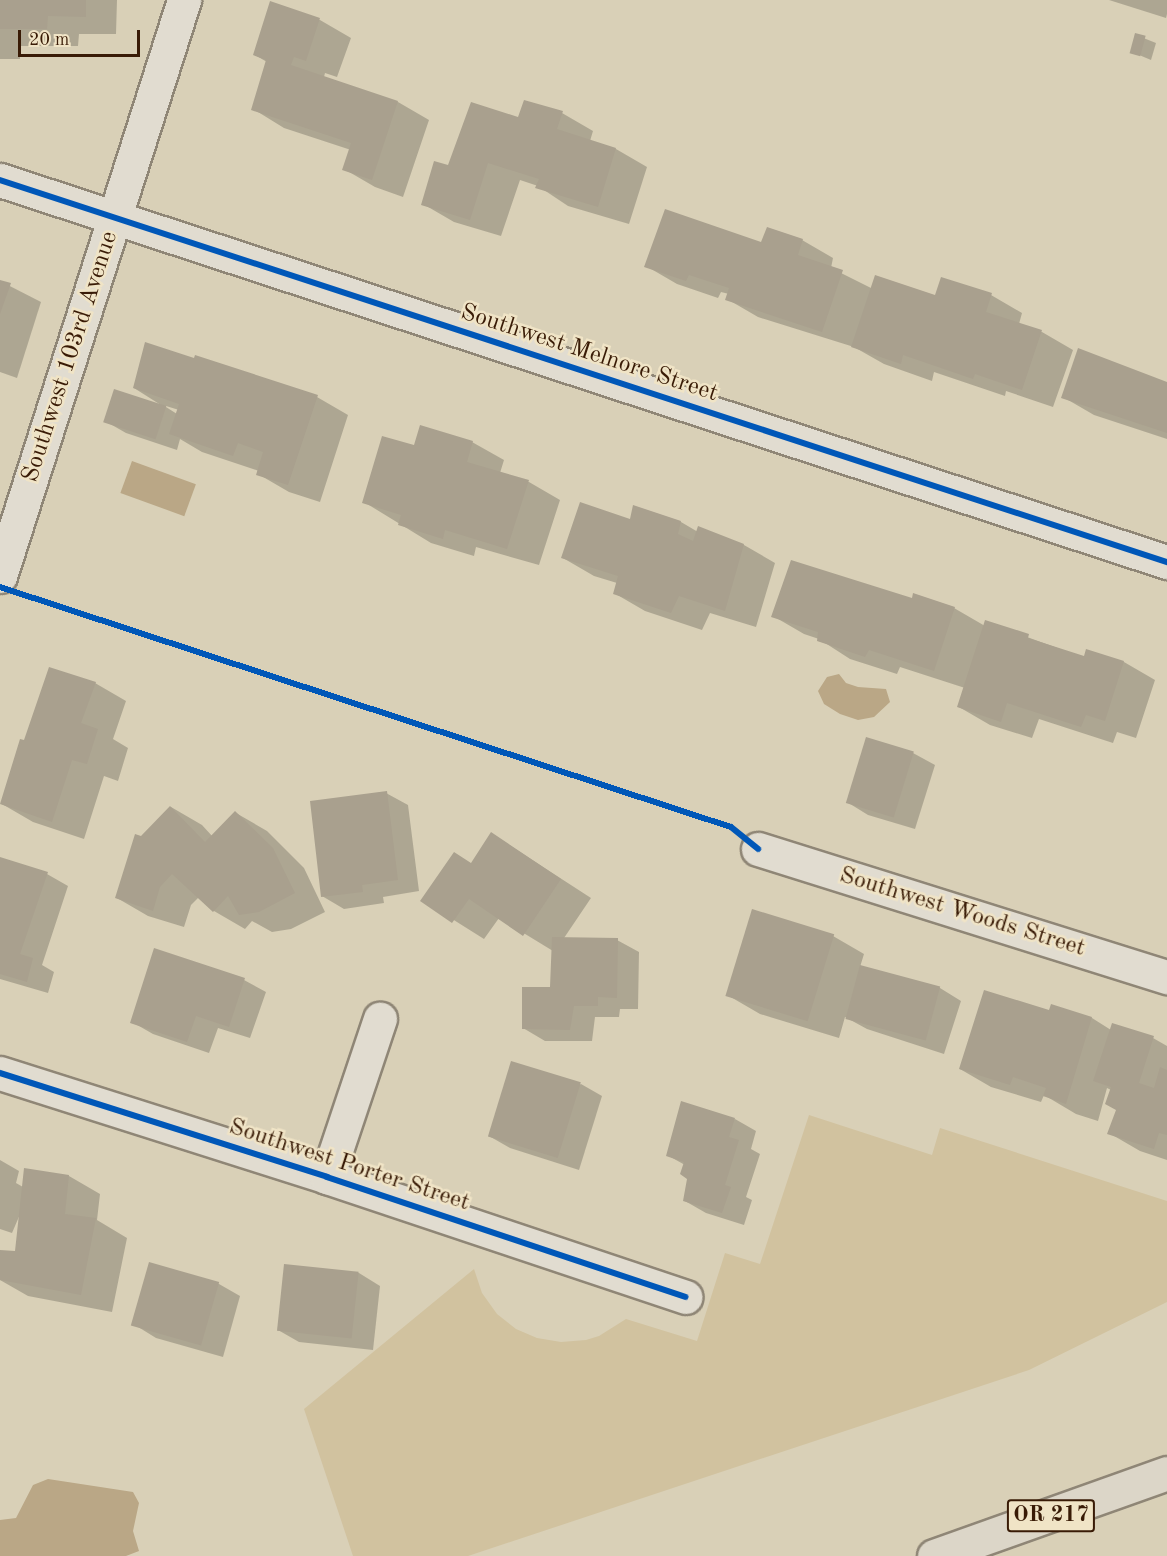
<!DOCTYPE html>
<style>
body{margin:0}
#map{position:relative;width:1167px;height:1556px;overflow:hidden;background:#d9d0b7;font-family:"Old Standard TT",serif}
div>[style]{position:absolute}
.green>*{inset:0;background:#d1c29f}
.water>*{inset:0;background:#baa786;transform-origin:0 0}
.shadow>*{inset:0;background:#0003}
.building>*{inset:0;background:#a9a08e;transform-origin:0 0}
.roads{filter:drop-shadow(2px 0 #8f8676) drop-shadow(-2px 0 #8f8676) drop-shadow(0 2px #8f8676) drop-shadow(0 -2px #8f8676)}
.street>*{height:33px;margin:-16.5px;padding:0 16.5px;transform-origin:16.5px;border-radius:16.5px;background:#e1dcd0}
.highway>*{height:33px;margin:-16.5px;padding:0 16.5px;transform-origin:16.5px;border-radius:16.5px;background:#dcd6c8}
.cycleway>*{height:6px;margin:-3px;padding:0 3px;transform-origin:3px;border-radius:3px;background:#0057b8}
span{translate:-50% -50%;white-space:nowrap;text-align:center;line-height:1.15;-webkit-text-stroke:5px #f0e4c6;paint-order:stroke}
.shield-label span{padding:2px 4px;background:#f0e4c6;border:2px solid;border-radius:4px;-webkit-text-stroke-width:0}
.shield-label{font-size:22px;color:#391b06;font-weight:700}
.street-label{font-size:24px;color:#391b06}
.scale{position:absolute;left:18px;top:30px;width:122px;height:27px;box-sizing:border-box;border:3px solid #391b06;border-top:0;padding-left:8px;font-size:18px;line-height:21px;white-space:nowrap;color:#391b06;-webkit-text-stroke:4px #f0e4c6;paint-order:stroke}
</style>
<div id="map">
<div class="green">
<i style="clip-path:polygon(809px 1115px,932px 1155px,940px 1128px,1167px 1201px,1167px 1302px,1029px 1370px,468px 1556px,353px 1556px,304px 1409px,474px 1269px,482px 1293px,497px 1314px,516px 1329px,537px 1338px,561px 1342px,586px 1340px,599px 1336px,626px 1319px,697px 1341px,725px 1253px,760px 1264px)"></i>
</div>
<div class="water">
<i style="left:132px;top:461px;width:68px;height:34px;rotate:20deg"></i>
<i style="clip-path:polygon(839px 674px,846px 683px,858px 687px,886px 689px,890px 702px,874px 717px,858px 720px,840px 714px,824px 704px,818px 691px,827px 677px)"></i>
<i style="clip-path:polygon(48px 1479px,133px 1492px,139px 1503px,133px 1531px,139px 1551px,126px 1556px,0 1556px,0 1520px,16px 1518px,33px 1485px)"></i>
</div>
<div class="shadow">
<i style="clip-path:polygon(0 0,117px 0,116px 34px,79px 34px,78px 46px,20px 46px,20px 59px,0 59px)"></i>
<i style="clip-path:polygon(1109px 0,1167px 0,1167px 14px,1166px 18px)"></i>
<i style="clip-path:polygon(271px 3px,320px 20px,351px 38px,337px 77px,325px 73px,324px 77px,398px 102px,429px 120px,403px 197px,375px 187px,344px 169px,351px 150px,284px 128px,253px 109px,267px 62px,255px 55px)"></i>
<i style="clip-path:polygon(1136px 35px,1156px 43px,1151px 60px,1132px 52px)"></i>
<i style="clip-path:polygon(562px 113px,593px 131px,590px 141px,616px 149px,647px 167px,629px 224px,568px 206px,538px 186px,520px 180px,501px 236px,454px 222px,423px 204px,449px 167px,519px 119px)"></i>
<i style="clip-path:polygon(802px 240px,833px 258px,831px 268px,873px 289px,936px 297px,991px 295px,1022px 313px,1019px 324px,1042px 332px,1073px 350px,1053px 407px,1006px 391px,1005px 396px,934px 372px,932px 381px,884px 364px,854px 347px,758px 317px,727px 299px,729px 294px,721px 292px,718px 298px,677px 284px,646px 266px,762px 244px)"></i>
<i style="clip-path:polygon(0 281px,41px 302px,17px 378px,0 372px)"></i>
<i style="clip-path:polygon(1167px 384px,1167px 439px,1094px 415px,1063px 397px)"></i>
<i style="clip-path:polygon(evenodd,134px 388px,317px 397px,348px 415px,320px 502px,289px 492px,258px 474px,259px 471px,202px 452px,180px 439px,177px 450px,126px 433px,105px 421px,164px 407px,134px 388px,166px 406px,179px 410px,177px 414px,166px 407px,166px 406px)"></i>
<i style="clip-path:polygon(472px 442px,504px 460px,500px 473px,529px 482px,560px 500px,539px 565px,476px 547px,474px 556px,431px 543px,364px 502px,415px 446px)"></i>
<i style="clip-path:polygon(631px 521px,681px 522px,698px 532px,744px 545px,775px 563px,756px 627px,710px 613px,702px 630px,645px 611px,614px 593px,617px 583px,594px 576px,563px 558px)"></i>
<i style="clip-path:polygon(913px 600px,954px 608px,985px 626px,986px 622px,1085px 658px,1087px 651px,1124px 662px,1155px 680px,1136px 738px,1117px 732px,1113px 743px,1039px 719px,1032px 738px,990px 725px,959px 707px,965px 688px,900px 667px,897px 674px,850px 659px,819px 639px,804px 634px,773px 616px)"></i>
<i style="clip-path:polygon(95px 683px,126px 701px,113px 739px,128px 748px,118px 781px,104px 776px,84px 839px,33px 822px,2px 804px,25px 742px)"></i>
<i style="clip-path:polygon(913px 753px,935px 765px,915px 829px,868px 815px,847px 802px)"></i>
<i style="clip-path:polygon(386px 793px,408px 805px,419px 891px,383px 897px,384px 903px,344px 909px,322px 896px)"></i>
<i style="clip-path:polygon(171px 807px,202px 825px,213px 837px,236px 813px,267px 831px,304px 868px,325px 912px,291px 929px,272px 932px,252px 921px,245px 929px,214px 911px,199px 897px,191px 905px,184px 927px,148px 916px,117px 898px,141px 837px)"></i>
<i style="clip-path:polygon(492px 834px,591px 898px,564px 938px,617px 940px,639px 952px,638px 1009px,620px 1009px,619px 1017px,595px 1017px,592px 1041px,545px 1041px,523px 1028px,552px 989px,553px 951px,499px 918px,484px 939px,422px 900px,472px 864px)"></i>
<i style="clip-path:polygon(0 858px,47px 874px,68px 886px,42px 965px,54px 972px,48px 993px,0 979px)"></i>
<i style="clip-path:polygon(833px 936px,864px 954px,860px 967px,940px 988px,961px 1001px,944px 1054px,867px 1029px,845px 1017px,839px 1038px,760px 1014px,729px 996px)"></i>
<i style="clip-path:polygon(244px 980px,266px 992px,250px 1038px,218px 1028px,209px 1053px,153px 1034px,132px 1022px)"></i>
<i style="clip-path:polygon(1052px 1006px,1092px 1018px,1111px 1030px,1153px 1038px,1167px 1046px,1167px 1160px,1140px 1151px,1109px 1133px,1117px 1110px,1111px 1090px,1107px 1088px,1098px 1121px,1076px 1114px,1044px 1095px,1041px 1102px,991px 1087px,960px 1069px,1050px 1012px)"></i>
<i style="clip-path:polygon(581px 1084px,602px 1096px,579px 1170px,510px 1148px,489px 1136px)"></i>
<i style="clip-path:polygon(735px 1119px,756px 1131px,751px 1149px,760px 1154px,746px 1197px,752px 1200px,744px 1225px,706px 1213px,685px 1201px,688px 1178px,685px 1165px,667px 1155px)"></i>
<i style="clip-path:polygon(0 1160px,19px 1171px,16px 1183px,23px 1187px,69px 1176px,100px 1194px,97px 1220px,127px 1238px,112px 1312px,28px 1296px,0 1280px,0 1252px,16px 1252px,21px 1212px,12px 1233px,0 1229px)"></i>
<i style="clip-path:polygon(150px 1264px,219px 1284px,240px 1296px,223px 1357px,156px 1338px,135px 1325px)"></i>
<i style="clip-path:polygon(285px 1265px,359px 1273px,380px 1286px,373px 1350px,299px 1342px,278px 1330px)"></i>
</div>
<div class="building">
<i style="clip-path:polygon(0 0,86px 0,86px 17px,48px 16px,47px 29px,0 29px)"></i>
<i style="clip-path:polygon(270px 1px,320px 18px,306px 61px,294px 57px,291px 65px,398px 101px,372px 180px,342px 170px,351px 143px,251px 110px,266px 60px,253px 55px)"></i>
<i style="left:1135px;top:33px;width:11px;height:21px;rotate:15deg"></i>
<i style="clip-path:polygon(524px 100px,563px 111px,557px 129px,616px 148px,598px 207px,535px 188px,539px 179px,488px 163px,470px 220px,421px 205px,434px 161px,448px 165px,471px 102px,518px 117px)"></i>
<i style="clip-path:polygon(665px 209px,761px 242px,767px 227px,803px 239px,798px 255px,843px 270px,822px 332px,725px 300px,729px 288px,689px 275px,686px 281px,644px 267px)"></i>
<i style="clip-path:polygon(875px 275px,935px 295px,941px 277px,992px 293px,986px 312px,1042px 330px,1022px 390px,975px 374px,973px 379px,903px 355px,901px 364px,851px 347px)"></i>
<i style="clip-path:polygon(0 280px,11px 283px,0 314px)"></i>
<i style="clip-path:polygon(145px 342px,194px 358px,195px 355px,318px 395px,288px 485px,256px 475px,263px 452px,238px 443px,233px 456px,169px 434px,179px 404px,133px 388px)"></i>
<i style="clip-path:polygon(1078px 348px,1167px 382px,1167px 433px,1061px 398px)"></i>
<i style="left:114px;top:389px;width:55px;height:35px;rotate:18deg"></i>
<i style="clip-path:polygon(420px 425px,473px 441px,467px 462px,529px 480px,507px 549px,445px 530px,443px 539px,398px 525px,401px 515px,362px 503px,382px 436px,414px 445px)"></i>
<i style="clip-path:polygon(580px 502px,630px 519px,633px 505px,681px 521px,678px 534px,693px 541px,698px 526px,744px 544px,725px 611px,679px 596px,671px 613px,613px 594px,618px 576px,561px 558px)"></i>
<i style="clip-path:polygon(791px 560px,912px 598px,913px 593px,955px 607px,934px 671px,869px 650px,865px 657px,817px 641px,818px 632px,771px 617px)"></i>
<i style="clip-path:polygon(985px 620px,1029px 634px,1028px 638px,1084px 656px,1086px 649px,1124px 661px,1105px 721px,1086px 715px,1081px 727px,1007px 703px,1001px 722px,957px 707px)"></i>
<i style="clip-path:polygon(49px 667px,96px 682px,81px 723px,98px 729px,87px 764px,72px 760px,52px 822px,0 804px,20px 739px,24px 740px)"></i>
<i style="left:866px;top:737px;width:50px;height:69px;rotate:17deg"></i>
<i style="clip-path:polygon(387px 791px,398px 880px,362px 885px,363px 892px,321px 897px,310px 801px)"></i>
<i style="clip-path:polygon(170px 806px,205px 842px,235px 811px,273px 848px,295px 893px,259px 912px,239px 915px,228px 896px,213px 912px,172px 874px,160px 887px,153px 911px,115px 898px,135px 834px,141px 836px)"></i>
<i style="clip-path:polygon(491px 832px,561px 879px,523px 936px,469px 899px,452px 923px,420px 901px,454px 852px,471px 863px)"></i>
<i style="clip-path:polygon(0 857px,48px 872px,20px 954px,33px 958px,27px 982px,0 974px)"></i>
<i style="left:752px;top:909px;width:86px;height:91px;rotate:17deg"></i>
<i style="clip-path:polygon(552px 937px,618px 938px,617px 998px,598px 997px,598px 1006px,574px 1006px,570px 1030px,522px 1029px,522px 987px,550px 987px)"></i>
<i style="clip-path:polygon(154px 948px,245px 978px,229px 1027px,196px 1016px,187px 1042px,130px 1023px)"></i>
<i style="left:860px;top:965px;width:83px;height:56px;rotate:15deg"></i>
<i style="clip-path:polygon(984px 990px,1049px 1010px,1051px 1004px,1092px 1017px,1066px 1104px,1043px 1096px,1046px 1088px,1013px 1077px,1010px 1085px,959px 1069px)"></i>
<i style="clip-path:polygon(1112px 1023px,1154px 1036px,1139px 1083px,1154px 1088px,1160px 1067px,1167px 1070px,1167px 1135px,1159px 1133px,1154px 1149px,1107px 1134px,1116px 1110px,1105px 1104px,1111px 1087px,1093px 1081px)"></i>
<i style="left:511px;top:1061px;width:73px;height:79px;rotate:17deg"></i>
<i style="clip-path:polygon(681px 1101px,735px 1118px,729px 1137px,739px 1140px,725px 1185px,731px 1187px,722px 1213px,683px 1201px,687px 1179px,680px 1174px,684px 1162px,666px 1156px)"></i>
<i style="clip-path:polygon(24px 1168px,69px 1175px,65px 1214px,96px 1218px,81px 1295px,0 1280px,0 1250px,15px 1251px)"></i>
<i style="left:149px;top:1262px;width:73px;height:66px;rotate:16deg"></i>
<i style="left:284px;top:1264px;width:75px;height:67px;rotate:6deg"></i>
</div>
<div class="roads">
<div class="street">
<i style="left:0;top:180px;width:1228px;rotate:18.13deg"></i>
<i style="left:0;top:576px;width:605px;rotate:-72.28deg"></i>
<i style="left:758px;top:849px;width:429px;rotate:17.4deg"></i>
<i style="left:0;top:1073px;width:343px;rotate:17.6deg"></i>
<i style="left:327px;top:1177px;width:378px;rotate:18.5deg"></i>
<i style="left:327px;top:1177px;width:167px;rotate:-71.5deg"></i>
</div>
<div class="highway">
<i style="left:934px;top:1556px;width:247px;rotate:-19.6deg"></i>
</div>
</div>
<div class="cycleway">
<i style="left:0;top:180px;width:1228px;rotate:18.13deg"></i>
<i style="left:0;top:587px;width:769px;rotate:18.18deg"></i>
<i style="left:731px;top:827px;width:35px;rotate:39deg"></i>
<i style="left:0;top:1073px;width:343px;rotate:17.6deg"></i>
<i style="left:327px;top:1177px;width:378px;rotate:18.5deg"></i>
</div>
<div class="shield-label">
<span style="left:1051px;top:1516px">OR 217</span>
</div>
<div class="street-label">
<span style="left:589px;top:354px;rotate:18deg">Southwest Melnore Street</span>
<span style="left:71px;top:357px;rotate:-72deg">Southwest 103rd Avenue</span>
<span style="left:962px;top:913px;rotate:17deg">Southwest Woods Street</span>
<span style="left:349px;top:1166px;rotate:18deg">Southwest Porter Street</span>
</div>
<div class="scale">20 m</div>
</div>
